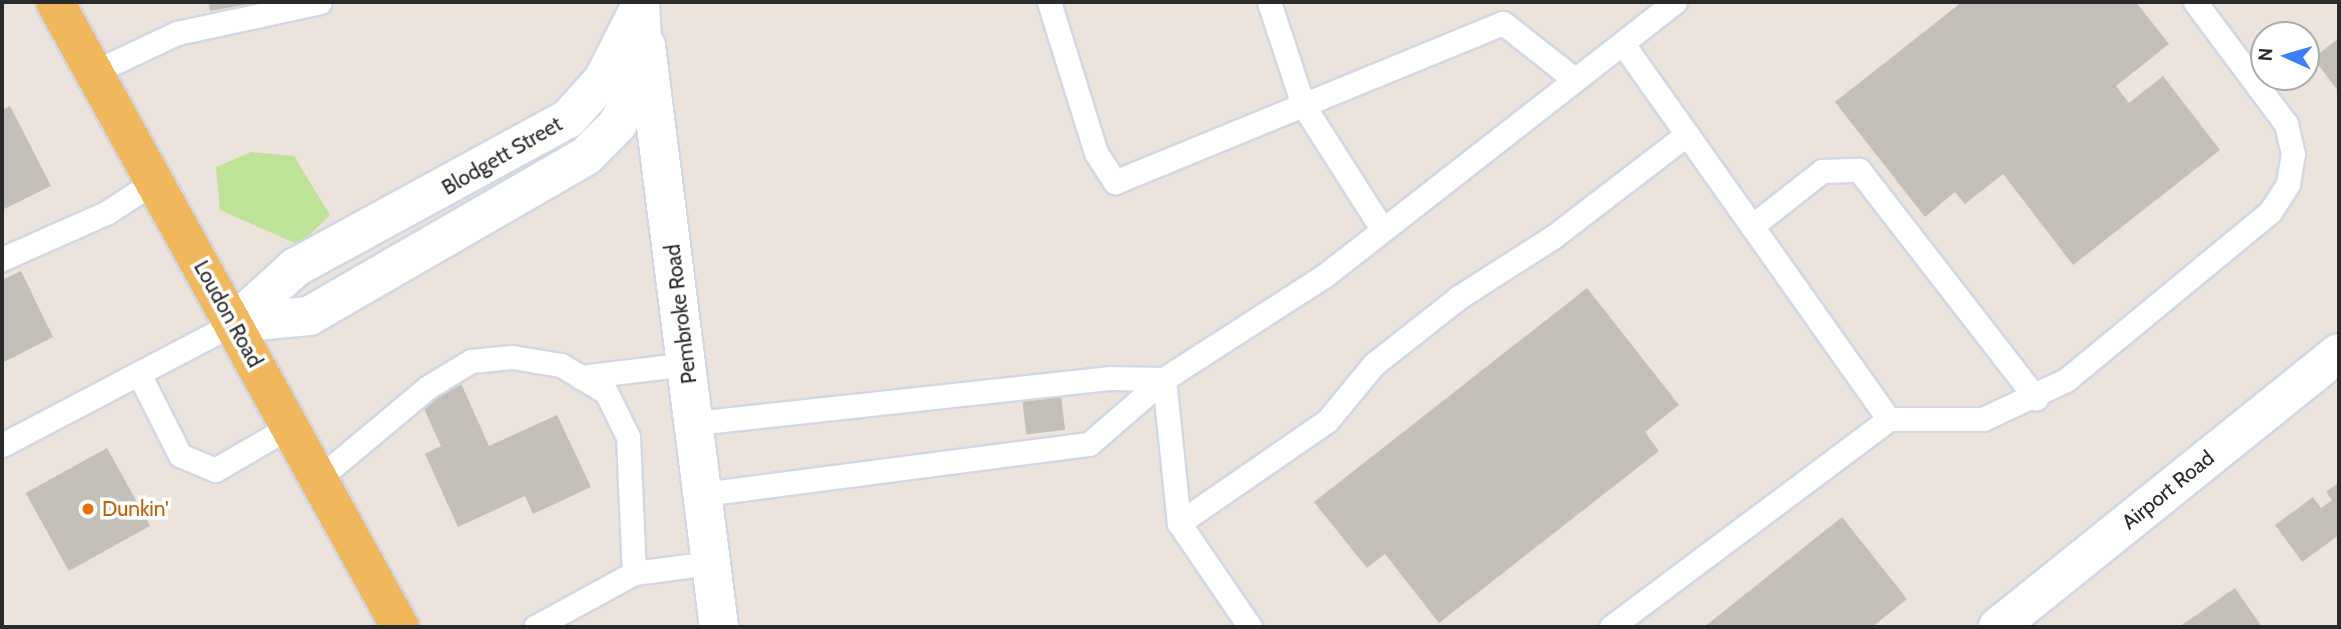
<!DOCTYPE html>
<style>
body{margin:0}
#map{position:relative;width:2341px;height:629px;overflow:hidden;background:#ece3dc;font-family:Cabin,sans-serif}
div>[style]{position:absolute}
.green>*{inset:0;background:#bee398}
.building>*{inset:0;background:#c4beb8;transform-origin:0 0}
.roads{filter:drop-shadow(2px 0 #d1d7e3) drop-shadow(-2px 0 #d1d7e3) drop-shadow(0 2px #d1d7e3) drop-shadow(0 -2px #d1d7e3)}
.lane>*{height:23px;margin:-11.5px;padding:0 11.5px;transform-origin:11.5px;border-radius:11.5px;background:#fff}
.street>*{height:38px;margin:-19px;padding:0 19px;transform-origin:19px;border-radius:19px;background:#fff}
.secondary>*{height:38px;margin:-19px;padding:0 19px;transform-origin:19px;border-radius:19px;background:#fff}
.primary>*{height:38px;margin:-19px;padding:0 19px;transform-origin:19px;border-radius:19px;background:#f1b75c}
.dots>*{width:19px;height:19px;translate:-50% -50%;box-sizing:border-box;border:4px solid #fff;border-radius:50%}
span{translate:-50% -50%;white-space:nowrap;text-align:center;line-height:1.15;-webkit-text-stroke:7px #fff;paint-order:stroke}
.street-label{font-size:21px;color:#2a2a2a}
.food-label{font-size:21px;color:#c56008}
.left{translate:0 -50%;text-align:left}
.frame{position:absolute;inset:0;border:4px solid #2a2a2a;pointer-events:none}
.north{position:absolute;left:2250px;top:21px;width:70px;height:70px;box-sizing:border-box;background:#fff;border:2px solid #aaa;border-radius:50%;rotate:274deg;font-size:19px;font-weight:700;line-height:28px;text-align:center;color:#2a2a2a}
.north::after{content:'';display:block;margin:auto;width:24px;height:32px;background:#3b7dfa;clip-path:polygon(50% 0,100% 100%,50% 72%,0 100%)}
</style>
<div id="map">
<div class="green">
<i style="clip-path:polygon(251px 152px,294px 156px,330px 215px,299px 245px,220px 210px,216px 167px)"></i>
</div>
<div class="building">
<i style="clip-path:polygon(209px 2px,254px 2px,254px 3px,210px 11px)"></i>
<i style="clip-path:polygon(1962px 2px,2136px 2px,2169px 44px,2116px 86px,2129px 103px,2163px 76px,2220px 150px,2073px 265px,2003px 174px,1965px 204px,1955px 192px,1925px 217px,1835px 102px)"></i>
<i style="clip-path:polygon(2339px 38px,2339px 92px,2313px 58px)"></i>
<i style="clip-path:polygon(10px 106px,51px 186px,2px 210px,2px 110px)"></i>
<i style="clip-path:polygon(21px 271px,53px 337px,2px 363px,2px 280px)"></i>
<i style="clip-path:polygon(1587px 288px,1679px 405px,1645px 432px,1659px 451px,1439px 623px,1385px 554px,1367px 568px,1314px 502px)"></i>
<i style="clip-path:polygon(459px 379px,489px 446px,557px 415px,591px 487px,533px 514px,525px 496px,458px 527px,425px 454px,441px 446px,419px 398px)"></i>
<i style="left:1061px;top:396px;width:34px;height:39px;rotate:83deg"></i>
<i style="left:107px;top:448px;width:89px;height:93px;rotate:61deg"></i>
<i style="clip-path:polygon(2339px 482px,2339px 535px,2302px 562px,2275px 525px,2313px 497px,2321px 508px,2332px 500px,2326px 492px)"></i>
<i style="clip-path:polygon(1842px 517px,1907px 599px,1872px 627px,1704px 627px)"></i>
<i style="clip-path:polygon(2235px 588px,2262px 627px,2179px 627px)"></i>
</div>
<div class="roads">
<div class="lane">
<i style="left:1049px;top:2px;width:158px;rotate:72.7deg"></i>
<i style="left:1096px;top:153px;width:35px;rotate:57deg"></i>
<i style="left:1115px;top:182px;width:419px;rotate:-22.3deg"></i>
<i style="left:1503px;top:23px;width:89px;rotate:38.2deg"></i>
<i style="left:1269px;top:2px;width:108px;rotate:71.7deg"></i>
<i style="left:1303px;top:105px;width:148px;rotate:57.4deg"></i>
<i style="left:1623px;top:44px;width:460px;rotate:54.7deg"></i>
<i style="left:1889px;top:419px;width:94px"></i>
<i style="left:1983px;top:419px;width:92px;rotate:-25.2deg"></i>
<i style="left:2066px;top:380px;width:264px;rotate:-39.5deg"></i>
<i style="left:2270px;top:212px;width:33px;rotate:-57deg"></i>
<i style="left:2288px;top:184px;width:30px;rotate:-81deg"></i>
<i style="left:2293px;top:154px;width:31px;rotate:-103deg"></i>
<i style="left:2286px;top:124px;width:152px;rotate:-126.7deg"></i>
<i style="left:94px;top:72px;width:92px;rotate:-25.2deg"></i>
<i style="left:177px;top:33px;width:146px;rotate:-12.2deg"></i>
<i style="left:1752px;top:226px;width:89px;rotate:-38.2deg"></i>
<i style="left:1822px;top:171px;width:37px;rotate:-2deg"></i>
<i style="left:1859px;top:170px;width:289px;rotate:52.2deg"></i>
<i style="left:2px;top:259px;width:114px;rotate:-23.9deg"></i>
<i style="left:106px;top:213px;width:59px;rotate:-33.1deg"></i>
<i style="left:139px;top:374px;width:91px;rotate:63.2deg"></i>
<i style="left:180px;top:455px;width:38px;rotate:23deg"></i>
<i style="left:215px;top:470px;width:86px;rotate:-30.2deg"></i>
<i style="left:580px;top:377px;width:108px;rotate:-6.9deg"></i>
<i style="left:1164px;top:379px;width:145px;rotate:84.1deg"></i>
<i style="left:1179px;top:523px;width:126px;rotate:55.7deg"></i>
<i style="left:695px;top:423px;width:416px;rotate:-6.2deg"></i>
<i style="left:1109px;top:378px;width:55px;rotate:1deg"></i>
<i style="left:2px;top:445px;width:262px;rotate:-27.7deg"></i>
<i style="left:318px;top:479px;width:143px;rotate:-39.9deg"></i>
<i style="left:428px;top:387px;width:50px;rotate:-31.2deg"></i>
<i style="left:471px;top:361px;width:41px;rotate:-5.6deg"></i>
<i style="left:512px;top:357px;width:50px;rotate:9.3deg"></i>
<i style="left:561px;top:365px;width:52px;rotate:31deg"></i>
<i style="left:606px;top:392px;width:50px;rotate:63.9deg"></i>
<i style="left:628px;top:437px;width:136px;rotate:87.5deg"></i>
<i style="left:703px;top:494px;width:389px;rotate:-7.4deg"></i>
<i style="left:1089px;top:444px;width:99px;rotate:-40.9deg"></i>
<i style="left:1164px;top:379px;width:190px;rotate:-32.8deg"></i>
<i style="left:1324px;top:276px;width:445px;rotate:-38deg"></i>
<i style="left:1179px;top:523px;width:180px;rotate:-34.6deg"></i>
<i style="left:1327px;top:421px;width:74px;rotate:-50.5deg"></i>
<i style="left:1374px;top:364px;width:108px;rotate:-38.2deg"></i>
<i style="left:1459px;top:297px;width:112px;rotate:-32.6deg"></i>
<i style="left:1553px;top:237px;width:169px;rotate:-37.5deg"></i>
<i style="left:535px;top:627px;width:113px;rotate:-28.6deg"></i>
<i style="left:634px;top:573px;width:78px;rotate:-7.4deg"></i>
<i style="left:1611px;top:627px;width:347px;rotate:-36.8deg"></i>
</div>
<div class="street">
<i style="left:646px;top:46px;width:586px;rotate:82.84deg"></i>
</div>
<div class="secondary">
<i style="left:234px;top:323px;width:75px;rotate:-5.3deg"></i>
<i style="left:309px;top:316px;width:320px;rotate:-30deg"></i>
<i style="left:586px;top:156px;width:44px;rotate:-45deg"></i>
<i style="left:617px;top:125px;width:43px;rotate:-61.1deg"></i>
<i style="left:638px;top:87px;width:25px;rotate:-78deg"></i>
<i style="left:643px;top:63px;width:61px;rotate:-92.8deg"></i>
<i style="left:234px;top:323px;width:84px;rotate:-42.1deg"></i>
<i style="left:296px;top:267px;width:310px;rotate:-28.6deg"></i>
<i style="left:568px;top:119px;width:52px;rotate:-48.1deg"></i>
<i style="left:603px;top:80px;width:75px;rotate:-63.1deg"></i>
<i style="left:1998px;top:627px;width:437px;rotate:-38.8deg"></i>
</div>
<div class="primary">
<i style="left:55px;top:2px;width:714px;rotate:61.1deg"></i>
</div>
</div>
<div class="dots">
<i style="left:88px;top:509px;background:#e8710a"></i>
</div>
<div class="street-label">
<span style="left:502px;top:156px;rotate:-30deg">Blodgett Street</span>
<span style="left:228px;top:314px;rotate:61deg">Loudon Road</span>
<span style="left:681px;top:314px;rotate:-97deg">Pembroke Road</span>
<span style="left:2168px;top:490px;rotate:-39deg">Airport Road</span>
</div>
<div class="food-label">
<span class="left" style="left:102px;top:509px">Dunkin'</span>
</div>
<div class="frame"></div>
<div class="north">N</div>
</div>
